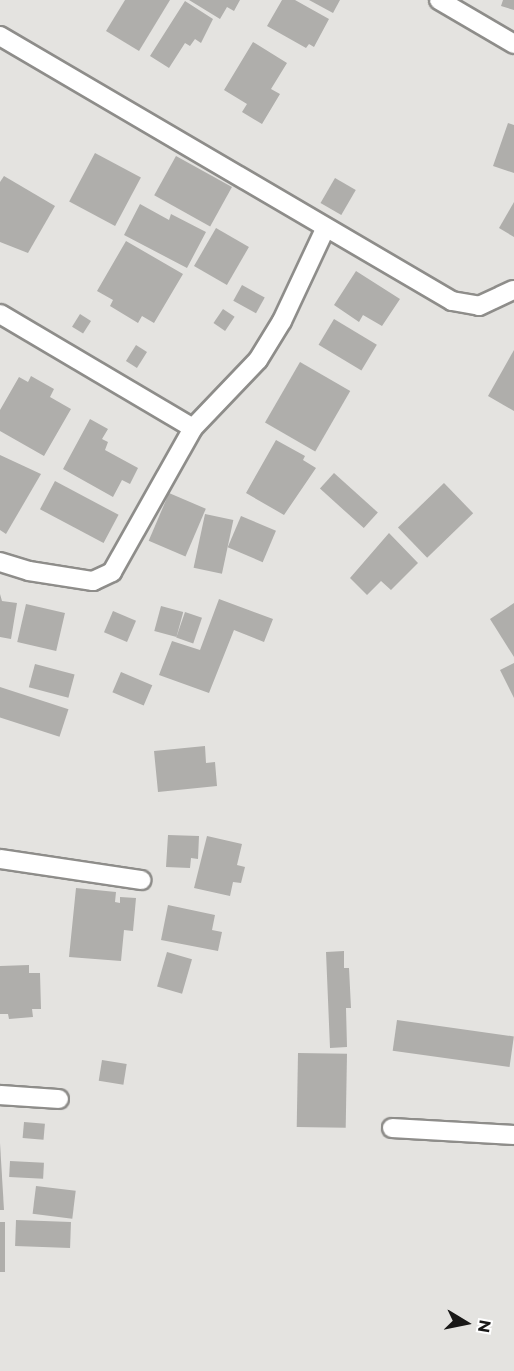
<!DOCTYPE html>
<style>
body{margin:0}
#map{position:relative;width:514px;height:1371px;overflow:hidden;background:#e4e3e0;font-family:Montserrat,sans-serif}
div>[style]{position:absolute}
.building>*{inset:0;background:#afaeab;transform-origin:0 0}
.roads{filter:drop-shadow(2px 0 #8e8d8a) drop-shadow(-2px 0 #8e8d8a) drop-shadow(0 2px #8e8d8a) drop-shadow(0 -2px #8e8d8a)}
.street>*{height:18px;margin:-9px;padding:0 9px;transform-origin:9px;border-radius:9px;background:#fff}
span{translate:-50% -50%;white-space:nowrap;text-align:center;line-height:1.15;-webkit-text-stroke:4.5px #fff;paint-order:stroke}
.north{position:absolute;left:436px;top:1293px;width:60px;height:60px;-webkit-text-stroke:4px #fff;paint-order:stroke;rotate:100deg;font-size:16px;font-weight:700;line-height:24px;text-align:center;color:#191817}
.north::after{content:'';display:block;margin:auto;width:21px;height:27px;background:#191817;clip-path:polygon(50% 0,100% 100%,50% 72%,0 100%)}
</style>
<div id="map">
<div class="building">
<i style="clip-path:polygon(125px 0,170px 0,139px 51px,106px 31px)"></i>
<i style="clip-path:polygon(189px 0,240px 0,234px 11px,227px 7px,220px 19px)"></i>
<i style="clip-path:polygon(282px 0,295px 0,329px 19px,314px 47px,309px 44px,306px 48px,267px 26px)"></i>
<i style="clip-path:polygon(309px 0,340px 0,333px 13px)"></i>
<i style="clip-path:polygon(503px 0,514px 0,514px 10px,501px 6px)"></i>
<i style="clip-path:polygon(185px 1px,213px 19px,201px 43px,195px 39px,190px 46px,185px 43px,169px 68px,150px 56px)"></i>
<i style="clip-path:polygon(253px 42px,287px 63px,271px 89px,280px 94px,262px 124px,242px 112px,247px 104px,224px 90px)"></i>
<i style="clip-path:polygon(508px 123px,514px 125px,514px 173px,493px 166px)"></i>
<i style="left:95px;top:153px;width:52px;height:55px;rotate:28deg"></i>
<i style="left:176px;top:156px;width:64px;height:45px;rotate:29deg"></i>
<i style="clip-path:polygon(4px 176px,55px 206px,28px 253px,0 242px,0 182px)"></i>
<i style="left:335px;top:178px;width:24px;height:29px;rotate:30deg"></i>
<i style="clip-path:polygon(514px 202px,514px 237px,499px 228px)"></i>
<i style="clip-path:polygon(140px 204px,169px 220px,171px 214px,206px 232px,187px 268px,124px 235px)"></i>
<i style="left:216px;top:228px;width:38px;height:44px;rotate:30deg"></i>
<i style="clip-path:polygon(126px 241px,183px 274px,154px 323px,142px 316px,138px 323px,110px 306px,113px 300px,97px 291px)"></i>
<i style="clip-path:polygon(356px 271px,400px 299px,382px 326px,363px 315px,359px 322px,334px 305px)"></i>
<i style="left:242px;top:285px;width:26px;height:18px;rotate:29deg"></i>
<i style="left:223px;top:309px;width:14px;height:17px;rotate:34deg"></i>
<i style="left:80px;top:314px;width:13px;height:15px;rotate:32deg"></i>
<i style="left:334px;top:319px;width:50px;height:30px;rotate:31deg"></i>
<i style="left:136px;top:345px;width:13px;height:19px;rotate:32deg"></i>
<i style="clip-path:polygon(514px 350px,514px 411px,488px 396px)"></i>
<i style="left:300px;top:362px;width:58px;height:70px;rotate:30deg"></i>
<i style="clip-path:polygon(31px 376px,54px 389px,50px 397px,71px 409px,44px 456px,0 431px,0 410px,19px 377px,28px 382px)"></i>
<i style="clip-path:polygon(90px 419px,108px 429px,102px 439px,108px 442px,105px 450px,138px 468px,130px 484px,122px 480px,113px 497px,63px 469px)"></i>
<i style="clip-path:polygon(276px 440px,305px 456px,303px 460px,316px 468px,284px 515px,246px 493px)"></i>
<i style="clip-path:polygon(0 455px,41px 474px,6px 534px,0 530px)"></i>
<i style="left:334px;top:473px;width:59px;height:21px;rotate:42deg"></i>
<i style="left:55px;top:481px;width:72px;height:32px;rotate:28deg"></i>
<i style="left:444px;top:483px;width:42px;height:64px;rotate:46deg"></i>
<i style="left:169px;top:493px;width:40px;height:52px;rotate:23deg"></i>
<i style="left:205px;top:514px;width:29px;height:55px;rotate:12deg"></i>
<i style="left:241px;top:516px;width:38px;height:34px;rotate:23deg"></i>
<i style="clip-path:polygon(389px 533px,418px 563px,391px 590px,381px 581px,367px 595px,350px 578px)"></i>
<i style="clip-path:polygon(0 594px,2px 601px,17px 603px,11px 639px,0 637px)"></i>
<i style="clip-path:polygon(219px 599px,273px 619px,264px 642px,234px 630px,209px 693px,159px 675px,172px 641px,200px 650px)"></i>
<i style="clip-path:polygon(514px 603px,514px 657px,490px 619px)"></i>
<i style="left:26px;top:604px;width:40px;height:39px;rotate:13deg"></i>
<i style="left:161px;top:606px;width:23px;height:26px;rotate:15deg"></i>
<i style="left:113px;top:611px;width:25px;height:23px;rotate:23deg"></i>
<i style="left:185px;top:612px;width:18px;height:27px;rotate:19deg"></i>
<i style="clip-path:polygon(514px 663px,514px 698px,500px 670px)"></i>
<i style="left:35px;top:664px;width:41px;height:24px;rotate:15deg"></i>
<i style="left:121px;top:672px;width:34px;height:22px;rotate:23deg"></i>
<i style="left:0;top:687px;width:72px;height:29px;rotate:18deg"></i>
<i style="clip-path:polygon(205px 746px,206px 763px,215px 762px,217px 786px,158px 792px,154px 751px)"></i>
<i style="clip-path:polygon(168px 835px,199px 836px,198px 859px,191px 858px,190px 868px,166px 867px)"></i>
<i style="clip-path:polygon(207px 836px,242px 844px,237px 865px,245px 867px,241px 883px,233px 882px,230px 896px,194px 888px)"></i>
<i style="clip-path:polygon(76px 888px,116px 892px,115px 902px,120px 903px,120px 897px,136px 898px,133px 931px,124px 930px,121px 961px,69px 957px)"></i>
<i style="clip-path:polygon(168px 905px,215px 915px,212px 930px,222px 932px,218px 951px,161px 940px)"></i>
<i style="clip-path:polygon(344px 951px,344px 968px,349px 968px,351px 1008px,346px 1008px,347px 1047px,330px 1048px,326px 952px)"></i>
<i style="left:167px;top:952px;width:26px;height:36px;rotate:16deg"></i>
<i style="clip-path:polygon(29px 965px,29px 973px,40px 973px,41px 1009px,32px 1009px,33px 1017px,9px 1019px,8px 1014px,0 1014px,0 966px)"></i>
<i style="left:397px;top:1020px;width:118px;height:31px;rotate:8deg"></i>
<i style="left:298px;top:1053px;width:49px;height:74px;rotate:1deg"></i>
<i style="left:102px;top:1060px;width:25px;height:21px;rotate:9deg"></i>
<i style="left:24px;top:1122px;width:21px;height:16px;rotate:5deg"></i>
<i style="clip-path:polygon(0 1143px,4px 1210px,0 1210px)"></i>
<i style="left:10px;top:1161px;width:34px;height:16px;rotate:3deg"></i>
<i style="left:36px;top:1186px;width:40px;height:28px;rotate:7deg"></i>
<i style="left:16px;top:1220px;width:55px;height:26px;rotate:2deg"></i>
<i style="left:0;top:1222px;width:5px;height:50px"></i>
</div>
<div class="roads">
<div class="street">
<i style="left:439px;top:0;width:87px;rotate:30.4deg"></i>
<i style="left:0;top:36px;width:524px;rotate:30.38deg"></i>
<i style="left:452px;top:301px;width:27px;rotate:10deg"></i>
<i style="left:479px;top:306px;width:38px;rotate:-25deg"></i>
<i style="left:0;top:314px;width:224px;rotate:30.6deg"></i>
<i style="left:0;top:562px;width:30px;rotate:17deg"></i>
<i style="left:29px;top:571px;width:65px;rotate:8.9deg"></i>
<i style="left:93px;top:581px;width:21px;rotate:-25deg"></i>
<i style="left:112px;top:572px;width:165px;rotate:-60.6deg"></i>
<i style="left:193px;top:428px;width:94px;rotate:-46.3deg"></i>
<i style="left:258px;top:360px;width:46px;rotate:-58.4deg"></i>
<i style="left:282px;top:321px;width:102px;rotate:-64.9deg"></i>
<i style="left:0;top:859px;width:143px;rotate:8.5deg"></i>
<i style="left:0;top:1095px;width:59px;rotate:3.9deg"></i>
<i style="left:392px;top:1128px;width:122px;rotate:3.3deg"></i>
</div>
</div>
<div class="north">N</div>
</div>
